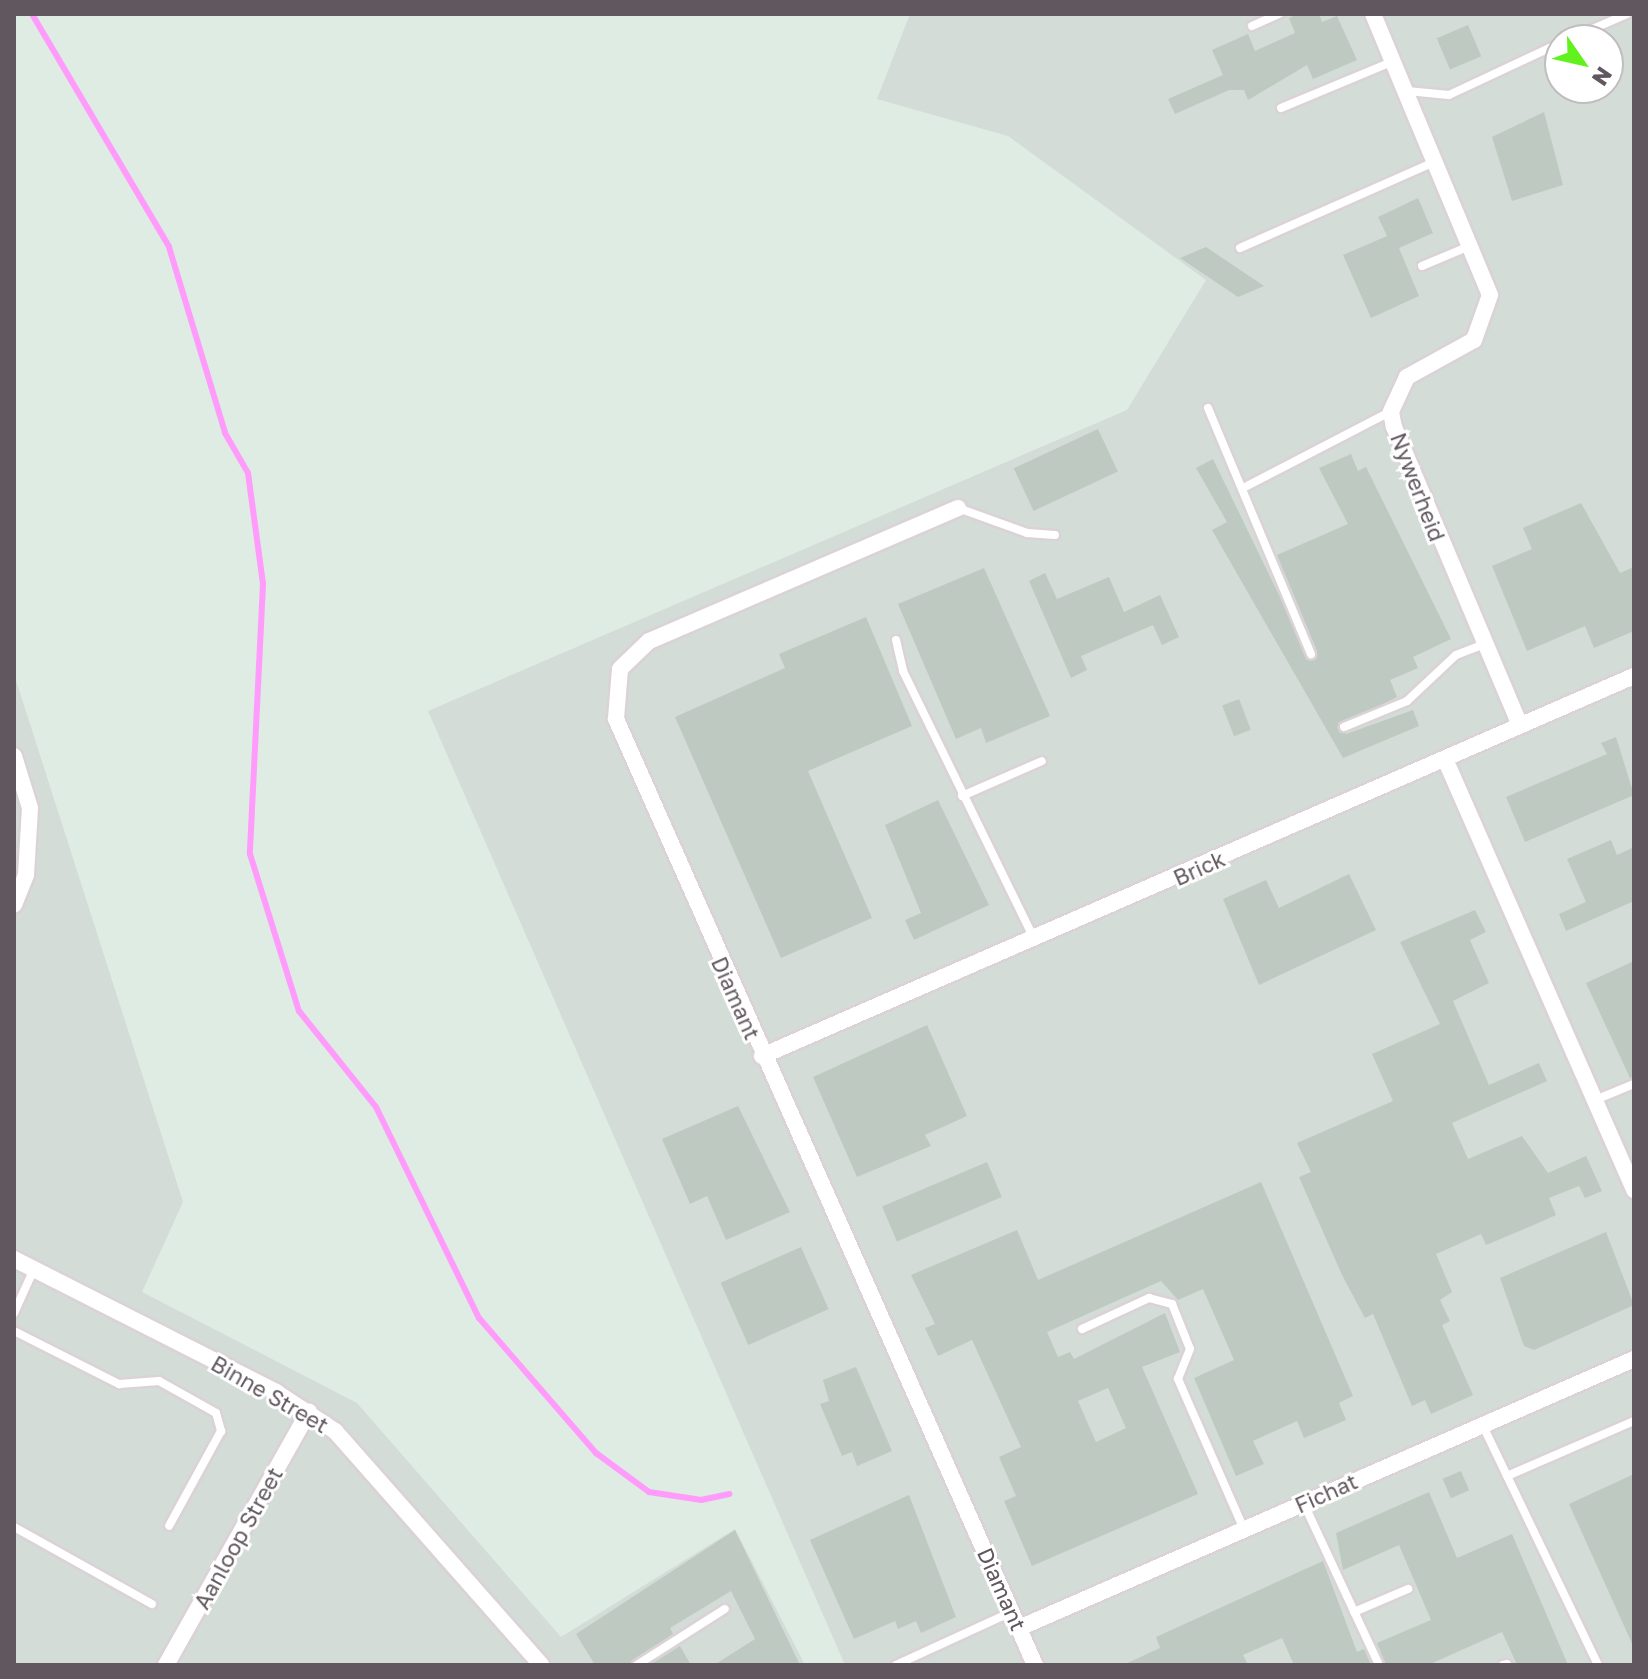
<!DOCTYPE html>
<style>
body{margin:0}
#map{position:relative;width:1648px;height:1679px;overflow:hidden;background:#deece4;font-family:"Golos Text",sans-serif}
div>[style]{position:absolute}
.industrial>*{inset:0;background:#d3dcd6}
.stream>*{height:6px;margin:-3px;padding:0 3px;transform-origin:3px;border-radius:3px;background:#ff9bfa}
.building>*{inset:0;background:#becac1;transform-origin:0 0}
.roads{filter:drop-shadow(2px 0 #dad2d7) drop-shadow(-2px 0 #dad2d7) drop-shadow(0 2px #dad2d7) drop-shadow(0 -2px #dad2d7)}
.service>*{height:8px;margin:-4px;padding:0 4px;transform-origin:4px;border-radius:4px;background:#fff}
.minor>*{height:16px;margin:-8px;padding:0 8px;transform-origin:8px;border-radius:8px;background:#fff}
span{translate:-50% -50%;white-space:nowrap;text-align:center;line-height:1.15;-webkit-text-stroke:6px #fff;paint-order:stroke}
.street-label{font-size:22px;color:#61585f}
.frame{position:absolute;inset:0;border:16px solid #61585f;pointer-events:none}
.north{position:absolute;left:1544px;top:24px;width:80px;height:80px;box-sizing:border-box;background:#fff;border:2px solid #c0bcbf;border-radius:50%;rotate:124deg;font-size:22px;font-weight:700;line-height:32px;text-align:center;color:#61585f}
.north::after{content:'';display:block;margin:auto;width:28px;height:36px;background:#61f11f;clip-path:polygon(50% 0,100% 100%,50% 72%,0 100%)}
</style>
<div id="map">
<div class="industrial">
<i style="clip-path:polygon(evenodd,910px 14px,1634px 14px,1634px 1665px,845px 1665px,428px 711px,1127px 410px,1206px 280px,1008px 136px,877px 99px,910px 14px,1560px 40px,1608px 40px,1608px 88px,1560px 88px,1560px 40px)"></i>
<i style="clip-path:polygon(14px 674px,183px 1202px,142px 1292px,357px 1403px,561px 1637px,735px 1529px,805px 1665px,14px 1665px)"></i>
</div>
<div class="stream">
<i style="left:32px;top:14px;width:270px;rotate:59.5deg"></i>
<i style="left:169px;top:247px;width:194px;rotate:73.2deg"></i>
<i style="left:225px;top:433px;width:46px;rotate:60.1deg"></i>
<i style="left:248px;top:473px;width:112px;rotate:82.3deg"></i>
<i style="left:263px;top:584px;width:270px;rotate:92.8deg"></i>
<i style="left:250px;top:854px;width:164px;rotate:72.7deg"></i>
<i style="left:299px;top:1011px;width:123px;rotate:51.3deg"></i>
<i style="left:376px;top:1107px;width:235px;rotate:64deg"></i>
<i style="left:479px;top:1318px;width:179px;rotate:49.1deg"></i>
<i style="left:596px;top:1453px;width:66px;rotate:36.3deg"></i>
<i style="left:649px;top:1492px;width:53px;rotate:8.7deg"></i>
<i style="left:701px;top:1500px;width:29px;rotate:-12deg"></i>
</div>
<div class="building">
<i style="clip-path:polygon(1298px 14px,1319px 14px,1322px 22px,1337px 16px,1357px 60px,1313px 79px,1307px 65px,1248px 100px,1244px 90px,1229px 90px,1175px 114px,1168px 99px,1223px 75px,1212px 50px,1248px 34px,1255px 51px,1295px 33px,1289px 18px)"></i>
<i style="left:1468px;top:25px;width:34px;height:34px;rotate:67deg"></i>
<i style="clip-path:polygon(1544px 112px,1563px 185px,1512px 201px,1492px 137px)"></i>
<i style="clip-path:polygon(1418px 198px,1433px 233px,1399px 248px,1419px 296px,1371px 318px,1343px 255px,1387px 236px,1378px 217px)"></i>
<i style="clip-path:polygon(1206px 247px,1264px 286px,1238px 297px,1180px 258px)"></i>
<i style="left:1098px;top:429px;width:47px;height:93px;rotate:65deg"></i>
<i style="clip-path:polygon(1351px 454px,1358px 471px,1366px 467px,1451px 639px,1413px 657px,1418px 668px,1390px 680px,1397px 697px,1337px 727px,1346px 734px,1413px 710px,1419px 726px,1343px 758px,1212px 530px,1227px 522px,1196px 468px,1213px 459px,1311px 661px,1317px 651px,1277px 555px,1348px 524px,1319px 468px)"></i>
<i style="clip-path:polygon(1581px 503px,1620px 573px,1634px 567px,1634px 631px,1594px 648px,1585px 626px,1527px 651px,1492px 566px,1532px 549px,1523px 528px)"></i>
<i style="clip-path:polygon(984px 568px,1050px 716px,986px 743px,981px 728px,956px 739px,898px 604px)"></i>
<i style="clip-path:polygon(1045px 573px,1057px 599px,1109px 577px,1124px 612px,1160px 595px,1179px 637px,1162px 645px,1153px 625px,1081px 656px,1087px 670px,1071px 678px,1029px 581px)"></i>
<i style="clip-path:polygon(866px 617px,912px 726px,808px 771px,872px 918px,781px 958px,675px 717px,785px 668px,779px 654px)"></i>
<i style="left:1239px;top:699px;width:33px;height:18px;rotate:69deg"></i>
<i style="clip-path:polygon(1616px 737px,1634px 795px,1525px 842px,1506px 797px,1607px 754px,1601px 743px)"></i>
<i style="clip-path:polygon(938px 800px,989px 905px,914px 940px,905px 920px,921px 913px,885px 825px)"></i>
<i style="clip-path:polygon(1611px 840px,1617px 855px,1634px 847px,1634px 901px,1566px 931px,1559px 914px,1586px 902px,1567px 859px)"></i>
<i style="clip-path:polygon(1349px 874px,1376px 930px,1259px 985px,1223px 899px,1266px 880px,1279px 908px)"></i>
<i style="clip-path:polygon(1475px 910px,1486px 932px,1470px 940px,1489px 983px,1453px 1001px,1489px 1085px,1539px 1063px,1547px 1081px,1452px 1123px,1468px 1159px,1522px 1136px,1548px 1173px,1586px 1156px,1602px 1191px,1585px 1198px,1579px 1186px,1549px 1198px,1556px 1215px,1529px 1227px,1486px 1245px,1481px 1234px,1436px 1254px,1452px 1292px,1440px 1300px,1450px 1321px,1442px 1325px,1473px 1395px,1431px 1414px,1425px 1400px,1412px 1406px,1373px 1314px,1365px 1318px,1342px 1275px,1299px 1177px,1311px 1172px,1297px 1143px,1393px 1101px,1372px 1054px,1440px 1024px,1400px 942px)"></i>
<i style="clip-path:polygon(1634px 961px,1634px 1077px,1630px 1078px,1586px 983px)"></i>
<i style="clip-path:polygon(927px 1025px,967px 1116px,925px 1135px,931px 1146px,857px 1177px,813px 1077px)"></i>
<i style="clip-path:polygon(738px 1106px,790px 1212px,726px 1240px,707px 1196px,690px 1204px,662px 1139px)"></i>
<i style="left:987px;top:1162px;width:38px;height:114px;rotate:67deg"></i>
<i style="clip-path:polygon(evenodd,1261px 1182px,1353px 1396px,1339px 1403px,1346px 1420px,1304px 1438px,1297px 1421px,1253px 1441px,1264px 1464px,1236px 1476px,1194px 1378px,1234px 1360px,1203px 1289px,1178px 1300px,1161px 1281px,1047px 1332px,1058px 1357px,1070px 1352px,1074px 1359px,1165px 1313px,1180px 1352px,1142px 1367px,1198px 1494px,1032px 1566px,1004px 1501px,1016px 1496px,999px 1457px,1021px 1447px,972px 1340px,938px 1356px,925px 1328px,935px 1324px,911px 1275px,1017px 1230px,1038px 1280px,1261px 1182px,1108px 1388px,1126px 1428px,1096px 1442px,1078px 1401px,1108px 1388px)"></i>
<i style="clip-path:polygon(1606px 1232px,1634px 1305px,1534px 1350px,1524px 1346px,1500px 1278px)"></i>
<i style="left:801px;top:1247px;width:68px;height:88px;rotate:66deg"></i>
<i style="clip-path:polygon(856px 1367px,892px 1451px,857px 1466px,852px 1452px,842px 1456px,820px 1404px,829px 1401px,823px 1380px)"></i>
<i style="left:1461px;top:1471px;width:21px;height:20px;rotate:67deg"></i>
<i style="clip-path:polygon(1634px 1474px,1634px 1648px,1569px 1504px)"></i>
<i style="clip-path:polygon(1429px 1492px,1457px 1558px,1512px 1534px,1568px 1665px,1517px 1665px,1502px 1632px,1428px 1665px,1386px 1665px,1377px 1643px,1431px 1620px,1399px 1545px,1343px 1570px,1336px 1533px)"></i>
<i style="clip-path:polygon(909px 1495px,956px 1617px,921px 1633px,916px 1621px,898px 1629px,895px 1621px,854px 1639px,810px 1540px)"></i>
<i style="clip-path:polygon(735px 1530px,800px 1665px,714px 1665px,755px 1639px,731px 1591px,670px 1628px,673px 1634px,630px 1665px,595px 1665px,576px 1634px)"></i>
<i style="clip-path:polygon(1323px 1561px,1357px 1652px,1364px 1649px,1371px 1665px,1294px 1665px,1282px 1638px,1243px 1655px,1248px 1665px,1123px 1665px,1160px 1648px,1156px 1637px)"></i>
<i style="clip-path:polygon(680px 1646px,691px 1665px,650px 1665px)"></i>
</div>
<div class="roads">
<div class="service">
<i style="left:1252px;top:26px;width:30px;rotate:-24deg"></i>
<i style="left:1567px;top:40px;width:65px;rotate:-23.4deg"></i>
<i style="left:1407px;top:91px;width:42px;rotate:5.4deg"></i>
<i style="left:1449px;top:95px;width:123px;rotate:-25.1deg"></i>
<i style="left:1281px;top:108px;width:122px;rotate:-22.6deg"></i>
<i style="left:1240px;top:248px;width:214px;rotate:-23.9deg"></i>
<i style="left:1422px;top:266px;width:54px;rotate:-22.8deg"></i>
<i style="left:1208px;top:408px;width:267px;rotate:67.3deg"></i>
<i style="left:1247px;top:486px;width:161px;rotate:-27.4deg"></i>
<i style="left:958px;top:508px;width:73px;rotate:19.9deg"></i>
<i style="left:1027px;top:533px;width:28px;rotate:4deg"></i>
<i style="left:896px;top:640px;width:32px;rotate:77deg"></i>
<i style="left:903px;top:671px;width:300px;rotate:63.9deg"></i>
<i style="left:1344px;top:727px;width:68px;rotate:-22.4deg"></i>
<i style="left:1407px;top:701px;width:67px;rotate:-43.2deg"></i>
<i style="left:1456px;top:655px;width:30px;rotate:-21deg"></i>
<i style="left:962px;top:796px;width:87px;rotate:-23.6deg"></i>
<i style="left:1595px;top:1100px;width:42px;rotate:-22.3deg"></i>
<i style="left:14px;top:1313px;width:48px;rotate:-65.6deg"></i>
<i style="left:1082px;top:1329px;width:74px;rotate:-24.8deg"></i>
<i style="left:1149px;top:1298px;width:24px;rotate:15deg"></i>
<i style="left:1172px;top:1304px;width:48px;rotate:68.2deg"></i>
<i style="left:1190px;top:1349px;width:32px;rotate:112deg"></i>
<i style="left:1178px;top:1379px;width:164px;rotate:66.3deg"></i>
<i style="left:14px;top:1331px;width:118px;rotate:26.8deg"></i>
<i style="left:119px;top:1384px;width:40px;rotate:-4.3deg"></i>
<i style="left:159px;top:1381px;width:65px;rotate:29.3deg"></i>
<i style="left:216px;top:1413px;width:19px;rotate:74deg"></i>
<i style="left:221px;top:1431px;width:108px;rotate:118.7deg"></i>
<i style="left:1483px;top:1426px;width:265px;rotate:64.3deg"></i>
<i style="left:1507px;top:1476px;width:138px;rotate:-23.4deg"></i>
<i style="left:1304px;top:1504px;width:178px;rotate:65deg"></i>
<i style="left:14px;top:1527px;width:158px;rotate:29.2deg"></i>
<i style="left:1354px;top:1612px;width:59px;rotate:-23.1deg"></i>
<i style="left:637px;top:1665px;width:104px;rotate:-32.5deg"></i>
<i style="left:896px;top:1665px;width:127px;rotate:-24.7deg"></i>
<i style="left:1503px;top:1665px;width:4px;rotate:-14deg"></i>
</div>
<div class="minor">
<i style="left:1373px;top:14px;width:304px;rotate:67.4deg"></i>
<i style="left:1490px;top:295px;width:48px;rotate:109.6deg"></i>
<i style="left:1474px;top:340px;width:77px;rotate:151.1deg"></i>
<i style="left:1407px;top:377px;width:38px;rotate:115deg"></i>
<i style="left:1391px;top:412px;width:15px;rotate:79deg"></i>
<i style="left:1394px;top:427px;width:324px;rotate:67.1deg"></i>
<i style="left:958px;top:508px;width:336px;rotate:156.7deg"></i>
<i style="left:649px;top:641px;width:40px;rotate:136deg"></i>
<i style="left:620px;top:669px;width:50px;rotate:94.6deg"></i>
<i style="left:616px;top:719px;width:1035px;rotate:66.11deg"></i>
<i style="left:14px;top:756px;width:54px;rotate:72.9deg"></i>
<i style="left:30px;top:808px;width:67px;rotate:93.4deg"></i>
<i style="left:26px;top:875px;width:32px;rotate:112deg"></i>
<i style="left:1445px;top:759px;width:471px;rotate:66.3deg"></i>
<i style="left:762px;top:1056px;width:951px;rotate:-23.55deg"></i>
<i style="left:14px;top:1259px;width:294px;rotate:26.9deg"></i>
<i style="left:276px;top:1392px;width:71px;rotate:33.5deg"></i>
<i style="left:335px;top:1431px;width:312px;rotate:48.6deg"></i>
<i style="left:1019px;top:1628px;width:671px;rotate:-23.62deg"></i>
<i style="left:166px;top:1665px;width:291px;rotate:-60.6deg"></i>
</div>
</div>
<div class="street-label">
<span style="left:1418px;top:487px;rotate:69deg">Nywerheid</span>
<span style="left:1199px;top:868px;rotate:-24deg">Brick</span>
<span style="left:736px;top:998px;rotate:66deg">Diamant</span>
<span style="left:270px;top:1394px;rotate:30deg">Binne Street</span>
<span style="left:1326px;top:1493px;rotate:-24deg">Fichat</span>
<span style="left:238px;top:1538px;rotate:-61deg">Aanloop Street</span>
<span style="left:1002px;top:1589px;rotate:66deg">Diamant</span>
</div>
<div class="frame"></div>
<div class="north">N</div>
</div>
